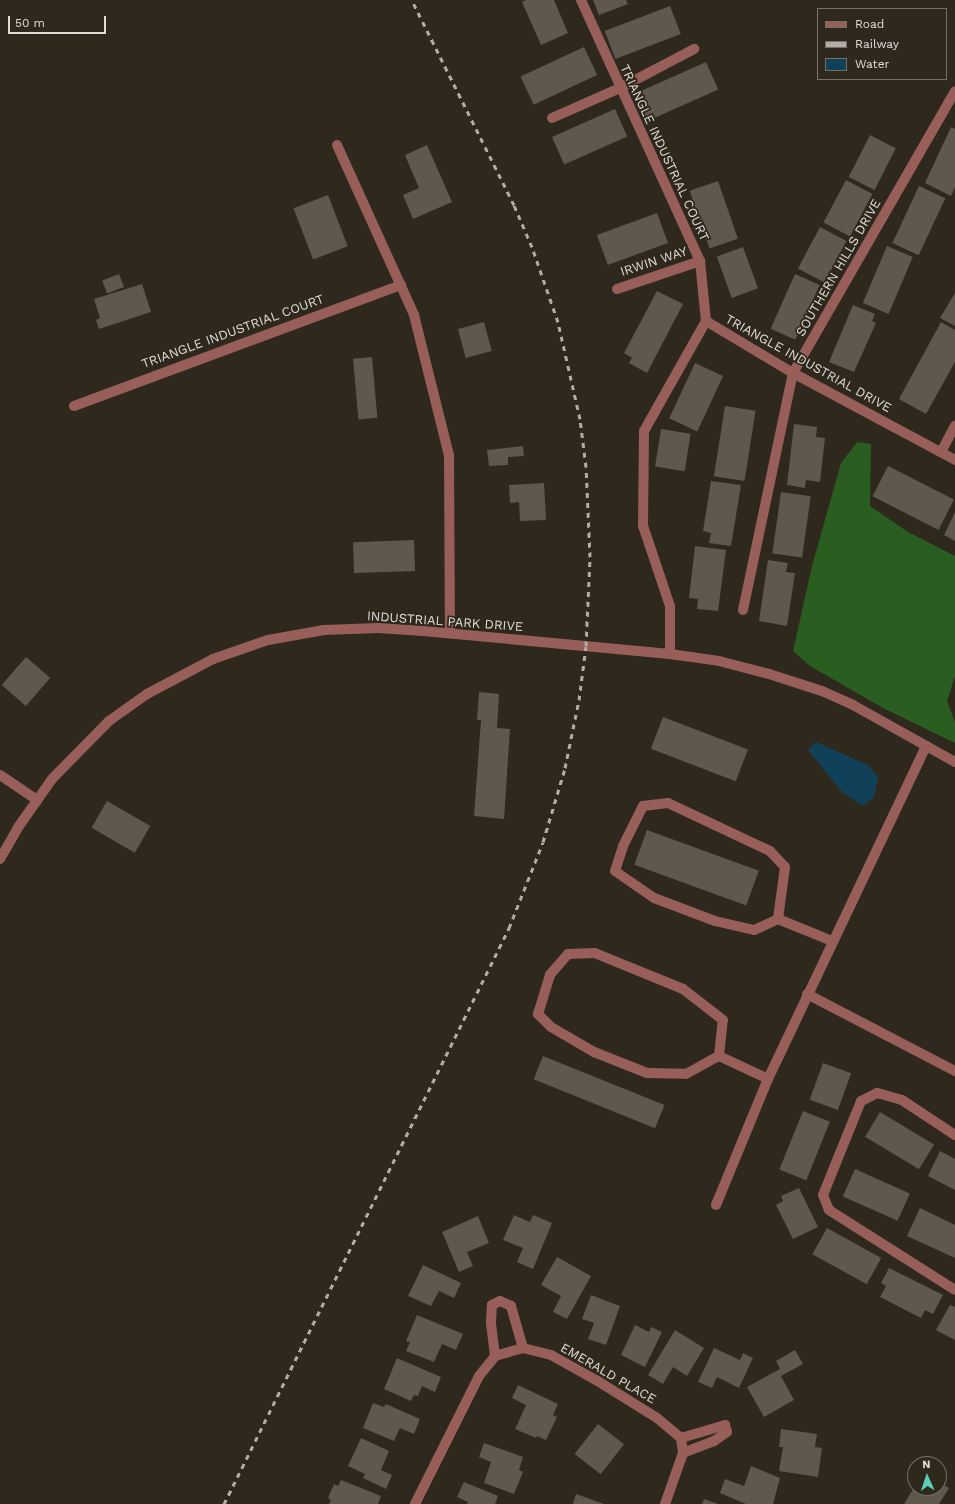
<!DOCTYPE html>
<style>
body{margin:0}
#map{position:relative;width:955px;height:1504px;overflow:hidden;background:#2f281d;font-family:"Work Sans",sans-serif}
div>[style]{position:absolute}
.forest>*{inset:0;background:#2a5e20}
.water>*{inset:0;background:#104158}
.building>*{inset:0;background:#5f584c;transform-origin:0 0}
.minor>*{height:10px;margin:-5px;padding:0 5px;transform-origin:5px;border-radius:5px;background:#985f5a}
.rail>*{height:3px;margin-top:-1.5px;transform-origin:0;background:repeating-linear-gradient(90deg,#b2ada5 0 5px,transparent 0 10px)}
span{translate:-50% -50%;white-space:nowrap;text-align:center;line-height:1.15;-webkit-text-stroke:3.5px #2f281d;paint-order:stroke}
.street-label{font-size:13px;color:#e0dcd5}
.legend{position:absolute;left:817px;top:8px;width:130px;height:72px;box-sizing:border-box;background:#2f281d;border:1px solid #767067;margin:0;padding:5px 7px;list-style:none;font-size:12px;color:#e0dcd5}
.legend li{display:flex;align-items:center;gap:8px;height:20px}
.legend b{width:20px;border:1px solid #767067}
.north{position:absolute;left:907px;top:1456px;width:40px;height:40px;box-sizing:border-box;background:#2f281d;border:1px solid #767067;border-radius:50%;rotate:357deg;font-size:11px;font-weight:700;line-height:16px;text-align:center;color:#e0dcd5}
.north::after{content:'';display:block;margin:auto;width:14px;height:18px;background:#5bcebb;clip-path:polygon(50% 0,100% 100%,50% 72%,0 100%)}
.scale{position:absolute;left:8px;top:16px;width:98px;height:18px;box-sizing:border-box;border:2px solid #e0dcd5;border-top:0;padding-left:5px;font-size:12px;line-height:14px;white-space:nowrap;color:#e0dcd5;-webkit-text-stroke:3px #2f281d;paint-order:stroke}
</style>
<div id="map">
<div class="forest">
<i style="clip-path:polygon(857px 442px,871px 444px,870px 506px,908px 532px,955px 556px,955px 676px,947px 701px,955px 722px,955px 743px,883px 708px,810px 666px,793px 651px,812px 566px,841px 463px)"></i>
</div>
<div class="water">
<i style="clip-path:polygon(816px 742px,868px 765px,878px 777px,874px 797px,863px 806px,843px 793px,808px 750px)"></i>
</div>
<div class="building">
<i style="clip-path:polygon(526px 0,554px 0,568px 33px,541px 45px,522px 2px)"></i>
<i style="clip-path:polygon(593px 0,626px 0,628px 4px,599px 15px)"></i>
<i style="left:670px;top:6px;width:30px;height:70px;rotate:69deg"></i>
<i style="left:584px;top:47px;width:31px;height:70px;rotate:65deg"></i>
<i style="left:706px;top:62px;width:30px;height:78px;rotate:66deg"></i>
<i style="left:615px;top:109px;width:30px;height:69px;rotate:66deg"></i>
<i style="clip-path:polygon(951px 127px,955px 129px,955px 187px,951px 196px,925px 183px)"></i>
<i style="left:870px;top:135px;width:29px;height:47px;rotate:27deg"></i>
<i style="clip-path:polygon(427px 145px,452px 202px,413px 219px,403px 195px,419px 188px,405px 155px)"></i>
<i style="left:846px;top:180px;width:30px;height:48px;rotate:28deg"></i>
<i style="left:718px;top:181px;width:61px;height:30px;rotate:71deg"></i>
<i style="left:919px;top:186px;width:29px;height:63px;rotate:25deg"></i>
<i style="left:328px;top:195px;width:55px;height:37px;rotate:69deg"></i>
<i style="left:657px;top:213px;width:32px;height:64px;rotate:70deg"></i>
<i style="left:820px;top:227px;width:30px;height:47px;rotate:28deg"></i>
<i style="left:887px;top:246px;width:28px;height:62px;rotate:23deg"></i>
<i style="left:743px;top:247px;width:44px;height:28px;rotate:70deg"></i>
<i style="left:119px;top:274px;width:14px;height:18px;rotate:69deg"></i>
<i style="left:795px;top:274px;width:27px;height:60px;rotate:24deg"></i>
<i style="clip-path:polygon(142px 284px,151px 312px,99px 329px,96px 320px,100px 318px,94px 299px)"></i>
<i style="clip-path:polygon(657px 291px,683px 304px,647px 373px,629px 363px,632px 358px,624px 353px)"></i>
<i style="clip-path:polygon(955px 293px,955px 326px,940px 318px)"></i>
<i style="clip-path:polygon(853px 305px,875px 314px,872px 321px,876px 323px,854px 372px,829px 362px)"></i>
<i style="left:484px;top:322px;width:30px;height:27px;rotate:75deg"></i>
<i style="clip-path:polygon(941px 322px,955px 330px,955px 362px,926px 414px,899px 399px)"></i>
<i style="left:372px;top:357px;width:61px;height:19px;rotate:85deg"></i>
<i style="left:695px;top:363px;width:31px;height:61px;rotate:25deg"></i>
<i style="left:725px;top:406px;width:31px;height:71px;rotate:9deg"></i>
<i style="clip-path:polygon(794px 424px,817px 427px,816px 437px,825px 438px,820px 482px,806px 480px,805px 488px,787px 485px)"></i>
<i style="left:661px;top:429px;width:30px;height:38px;rotate:9deg"></i>
<i style="clip-path:polygon(523px 446px,524px 456px,508px 457px,508px 465px,489px 466px,487px 450px)"></i>
<i style="left:888px;top:466px;width:74px;height:34px;rotate:27deg"></i>
<i style="clip-path:polygon(711px 481px,741px 485px,731px 546px,709px 543px,711px 533px,703px 531px)"></i>
<i style="clip-path:polygon(544px 483px,546px 520px,520px 521px,519px 502px,510px 503px,509px 485px)"></i>
<i style="left:781px;top:492px;width:30px;height:62px;rotate:8deg"></i>
<i style="clip-path:polygon(955px 512px,955px 541px,944px 535px)"></i>
<i style="left:414px;top:540px;width:31px;height:61px;rotate:88deg"></i>
<i style="clip-path:polygon(695px 546px,726px 550px,718px 611px,697px 609px,698px 599px,689px 598px)"></i>
<i style="clip-path:polygon(768px 560px,788px 563px,786px 572px,795px 573px,787px 626px,759px 621px)"></i>
<i style="left:26px;top:657px;width:32px;height:37px;rotate:41deg"></i>
<i style="clip-path:polygon(479px 692px,499px 694px,497px 728px,510px 729px,504px 819px,474px 816px,481px 720px,477px 720px)"></i>
<i style="left:663px;top:717px;width:91px;height:34px;rotate:21deg"></i>
<i style="left:107px;top:801px;width:50px;height:31px;rotate:30deg"></i>
<i style="left:647px;top:830px;width:119px;height:37px;rotate:20deg"></i>
<i style="left:543px;top:1056px;width:131px;height:25px;rotate:22deg"></i>
<i style="left:823px;top:1063px;width:30px;height:39px;rotate:20deg"></i>
<i style="left:803px;top:1111px;width:29px;height:63px;rotate:22deg"></i>
<i style="left:880px;top:1112px;width:63px;height:29px;rotate:31deg"></i>
<i style="clip-path:polygon(940px 1151px,955px 1159px,955px 1190px,928px 1176px)"></i>
<i style="left:855px;top:1169px;width:60px;height:30px;rotate:24deg"></i>
<i style="clip-path:polygon(799px 1188px,818px 1227px,793px 1239px,776px 1205px,783px 1201px,781px 1196px)"></i>
<i style="clip-path:polygon(920px 1208px,955px 1225px,955px 1258px,907px 1236px)"></i>
<i style="clip-path:polygon(514px 1215px,530px 1222px,533px 1215px,552px 1223px,533px 1269px,517px 1262px,523px 1248px,503px 1240px)"></i>
<i style="clip-path:polygon(478px 1216px,489px 1243px,467px 1252px,473px 1266px,459px 1272px,442px 1232px)"></i>
<i style="left:827px;top:1228px;width:62px;height:30px;rotate:29deg"></i>
<i style="clip-path:polygon(557px 1257px,591px 1276px,567px 1319px,553px 1312px,561px 1296px,541px 1285px)"></i>
<i style="clip-path:polygon(423px 1265px,461px 1283px,454px 1298px,439px 1291px,431px 1306px,408px 1296px)"></i>
<i style="clip-path:polygon(889px 1268px,943px 1295px,933px 1314px,925px 1310px,921px 1318px,880px 1297px,886px 1286px,881px 1283px)"></i>
<i style="clip-path:polygon(591px 1295px,620px 1306px,606px 1345px,588px 1339px,594px 1323px,582px 1319px)"></i>
<i style="clip-path:polygon(950px 1305px,955px 1307px,955px 1340px,936px 1330px)"></i>
<i style="clip-path:polygon(417px 1315px,463px 1334px,456px 1350px,442px 1344px,434px 1362px,406px 1351px,410px 1342px,406px 1341px)"></i>
<i style="clip-path:polygon(635px 1325px,649px 1332px,651px 1327px,662px 1332px,645px 1367px,621px 1355px)"></i>
<i style="clip-path:polygon(675px 1330px,704px 1348px,687px 1376px,673px 1367px,663px 1384px,648px 1375px)"></i>
<i style="clip-path:polygon(714px 1348px,740px 1360px,743px 1353px,753px 1358px,739px 1388px,717px 1377px,712px 1388px,698px 1382px)"></i>
<i style="clip-path:polygon(795px 1350px,803px 1364px,781px 1376px,794px 1400px,764px 1417px,747px 1387px,780px 1369px,776px 1361px)"></i>
<i style="clip-path:polygon(397px 1358px,441px 1377px,435px 1392px,422px 1386px,418px 1396px,414px 1395px,411px 1401px,384px 1389px)"></i>
<i style="clip-path:polygon(518px 1385px,558px 1404px,553px 1415px,557px 1417px,546px 1440px,537px 1436px,536px 1438px,515px 1429px,526px 1405px,512px 1398px)"></i>
<i style="clip-path:polygon(373px 1403px,384px 1407px,386px 1404px,420px 1419px,414px 1434px,400px 1428px,394px 1441px,363px 1428px)"></i>
<i style="left:598px;top:1424px;width:33px;height:38px;rotate:38deg"></i>
<i style="clip-path:polygon(781px 1429px,817px 1434px,815px 1447px,822px 1448px,818px 1477px,779px 1471px,783px 1447px,779px 1447px)"></i>
<i style="clip-path:polygon(361px 1438px,389px 1451px,381px 1470px,392px 1475px,386px 1489px,363px 1478px,365px 1474px,348px 1466px)"></i>
<i style="clip-path:polygon(484px 1443px,523px 1457px,519px 1470px,523px 1472px,514px 1494px,484px 1483px,491px 1462px,479px 1457px)"></i>
<i style="clip-path:polygon(751px 1466px,780px 1478px,773px 1504px,746px 1504px,720px 1493px,725px 1479px,744px 1486px)"></i>
<i style="clip-path:polygon(341px 1480px,381px 1496px,378px 1504px,329px 1504px,331px 1500px,328px 1498px,334px 1484px,338px 1486px)"></i>
<i style="clip-path:polygon(464px 1482px,498px 1496px,495px 1504px,467px 1504px,468px 1502px,457px 1497px)"></i>
<i style="clip-path:polygon(939px 1482px,949px 1488px,939px 1504px,904px 1504px,915px 1486px,939px 1488px)"></i>
<i style="clip-path:polygon(576px 1494px,604px 1504px,573px 1504px)"></i>
<i style="clip-path:polygon(704px 1499px,718px 1504px,702px 1504px)"></i>
</div>
<div class="minor">
<i style="left:581px;top:0;width:287px;rotate:65.5deg"></i>
<i style="left:700px;top:261px;width:60px;rotate:84.3deg"></i>
<i style="left:552px;top:118px;width:74px;rotate:-23.8deg"></i>
<i style="left:620px;top:88px;width:84px;rotate:-27.8deg"></i>
<i style="left:337px;top:145px;width:187px;rotate:65.6deg"></i>
<i style="left:414px;top:315px;width:144px;rotate:76deg"></i>
<i style="left:449px;top:455px;width:178px;rotate:89.7deg"></i>
<i style="left:617px;top:289px;width:88px;rotate:-18.6deg"></i>
<i style="left:74px;top:406px;width:349px;rotate:-20.3deg"></i>
<i style="left:941px;top:452px;width:30px;rotate:-62deg"></i>
<i style="left:743px;top:610px;width:242px;rotate:-78.1deg"></i>
<i style="left:793px;top:373px;width:325px;rotate:-60.1deg"></i>
<i style="left:670px;top:654px;width:48px;rotate:-90deg"></i>
<i style="left:670px;top:606px;width:84px;rotate:-108.6deg"></i>
<i style="left:643px;top:526px;width:95px;rotate:-89.4deg"></i>
<i style="left:644px;top:431px;width:126px;rotate:-60.6deg"></i>
<i style="left:706px;top:321px;width:101px;rotate:30.9deg"></i>
<i style="left:793px;top:373px;width:184px;rotate:28.2deg"></i>
<i style="left:0;top:775px;width:45px;rotate:34deg"></i>
<i style="left:0;top:859px;width:38px;rotate:-60deg"></i>
<i style="left:19px;top:826px;width:57px;rotate:-54.9deg"></i>
<i style="left:52px;top:779px;width:81px;rotate:-45.5deg"></i>
<i style="left:109px;top:721px;width:47px;rotate:-35.4deg"></i>
<i style="left:147px;top:694px;width:75px;rotate:-27.9deg"></i>
<i style="left:213px;top:659px;width:58px;rotate:-19.1deg"></i>
<i style="left:268px;top:640px;width:57px;rotate:-10.1deg"></i>
<i style="left:324px;top:630px;width:54px;rotate:-2.1deg"></i>
<i style="left:378px;top:628px;width:45px;rotate:3.8deg"></i>
<i style="left:423px;top:631px;width:248px;rotate:5.3deg"></i>
<i style="left:670px;top:654px;width:49px;rotate:8.1deg"></i>
<i style="left:719px;top:661px;width:52px;rotate:14.6deg"></i>
<i style="left:769px;top:674px;width:56px;rotate:17.8deg"></i>
<i style="left:822px;top:691px;width:34px;rotate:24deg"></i>
<i style="left:853px;top:705px;width:117px;rotate:29.2deg"></i>
<i style="left:778px;top:919px;width:26px;rotate:155deg"></i>
<i style="left:754px;top:930px;width:40px;rotate:-167deg"></i>
<i style="left:715px;top:921px;width:65px;rotate:-159.3deg"></i>
<i style="left:654px;top:898px;width:47px;rotate:-145.3deg"></i>
<i style="left:615px;top:871px;width:26px;rotate:-72deg"></i>
<i style="left:623px;top:846px;width:45px;rotate:-63.4deg"></i>
<i style="left:643px;top:806px;width:25px;rotate:-7deg"></i>
<i style="left:668px;top:803px;width:113px;rotate:25.2deg"></i>
<i style="left:770px;top:851px;width:22px;rotate:47deg"></i>
<i style="left:785px;top:867px;width:52px;rotate:97.7deg"></i>
<i style="left:778px;top:919px;width:58px;rotate:22.2deg"></i>
<i style="left:807px;top:994px;width:167px;rotate:27.5deg"></i>
<i style="left:719px;top:1056px;width:36px;rotate:-84deg"></i>
<i style="left:723px;top:1020px;width:51px;rotate:-142.2deg"></i>
<i style="left:683px;top:989px;width:95px;rotate:-157.8deg"></i>
<i style="left:595px;top:953px;width:27px;rotate:178deg"></i>
<i style="left:568px;top:954px;width:28px;rotate:131deg"></i>
<i style="left:550px;top:975px;width:41px;rotate:107.1deg"></i>
<i style="left:538px;top:1014px;width:18px;rotate:45deg"></i>
<i style="left:551px;top:1027px;width:50px;rotate:30.2deg"></i>
<i style="left:594px;top:1052px;width:57px;rotate:21.6deg"></i>
<i style="left:647px;top:1073px;width:39px;rotate:1deg"></i>
<i style="left:686px;top:1074px;width:38px;rotate:-29deg"></i>
<i style="left:719px;top:1056px;width:54px;rotate:25.1deg"></i>
<i style="left:955px;top:1135px;width:64px;rotate:-146.6deg"></i>
<i style="left:902px;top:1100px;width:26px;rotate:-164deg"></i>
<i style="left:877px;top:1093px;width:18px;rotate:153deg"></i>
<i style="left:861px;top:1101px;width:101px;rotate:112deg"></i>
<i style="left:823px;top:1195px;width:16px;rotate:68deg"></i>
<i style="left:829px;top:1210px;width:149px;rotate:32.4deg"></i>
<i style="left:716px;top:1205px;width:136px;rotate:-67.6deg"></i>
<i style="left:768px;top:1079px;width:369px;rotate:-64.6deg"></i>
<i style="left:495px;top:1356px;width:34px;rotate:-97deg"></i>
<i style="left:491px;top:1322px;width:17px;rotate:-87deg"></i>
<i style="left:492px;top:1305px;width:9px;rotate:-27deg"></i>
<i style="left:500px;top:1301px;width:12px;rotate:24deg"></i>
<i style="left:511px;top:1306px;width:44px;rotate:74.1deg"></i>
<i style="left:681px;top:1438px;width:46px;rotate:-16.5deg"></i>
<i style="left:725px;top:1425px;width:7px;rotate:74deg"></i>
<i style="left:727px;top:1432px;width:16px;rotate:145deg"></i>
<i style="left:714px;top:1441px;width:33px;rotate:159deg"></i>
<i style="left:415px;top:1504px;width:143px;rotate:-63.4deg"></i>
<i style="left:479px;top:1376px;width:26px;rotate:-51deg"></i>
<i style="left:495px;top:1356px;width:29px;rotate:-16deg"></i>
<i style="left:523px;top:1348px;width:29px;rotate:14deg"></i>
<i style="left:551px;top:1355px;width:51px;rotate:29.1deg"></i>
<i style="left:596px;top:1380px;width:72px;rotate:31.9deg"></i>
<i style="left:657px;top:1418px;width:31px;rotate:40deg"></i>
<i style="left:681px;top:1438px;width:15px;rotate:82deg"></i>
<i style="left:683px;top:1453px;width:54px;rotate:109.4deg"></i>
</div>
<div class="rail">
<i style="left:224px;top:1504px;width:643px;rotate:-63.67deg"></i>
<i style="left:509px;top:928px;width:92px;rotate:-68.4deg"></i>
<i style="left:543px;top:842px;width:77px;rotate:-73.4deg"></i>
<i style="left:565px;top:768px;width:69px;rotate:-78.4deg"></i>
<i style="left:579px;top:700px;width:54px;rotate:-82.6deg"></i>
<i style="left:586px;top:646px;width:89px;rotate:-87.4deg"></i>
<i style="left:590px;top:557px;width:90px;rotate:-92.5deg"></i>
<i style="left:586px;top:467px;width:48px;rotate:-97.1deg"></i>
<i style="left:580px;top:419px;width:99px;rotate:-102.8deg"></i>
<i style="left:558px;top:322px;width:79px;rotate:-109.1deg"></i>
<i style="left:532px;top:247px;width:46px;rotate:-113.2deg"></i>
<i style="left:514px;top:205px;width:229px;rotate:-116.5deg"></i>
</div>
<div class="street-label">
<span style="left:664px;top:153px;rotate:65deg">TRIANGLE INDUSTRIAL COURT</span>
<span style="left:654px;top:262px;rotate:-18deg">IRWIN WAY</span>
<span style="left:839px;top:268px;rotate:-60deg">SOUTHERN HILLS DRIVE</span>
<span style="left:233px;top:332px;rotate:-20deg">TRIANGLE INDUSTRIAL COURT</span>
<span style="left:808px;top:364px;rotate:29deg">TRIANGLE INDUSTRIAL DRIVE</span>
<span style="left:445px;top:622px;rotate:4deg">INDUSTRIAL PARK DRIVE</span>
<span style="left:608px;top:1374px;rotate:30deg">EMERALD PLACE</span>
</div>
<ul class="legend">
<li><b style="height:5px;background:#985f5a"></b>Road</li>
<li><b style="height:5px;background:#b2ada5"></b>Railway</li>
<li><b style="height:11px;background:#104158"></b>Water</li>
</ul>
<div class="north">N</div>
<div class="scale">50 m</div>
</div>
